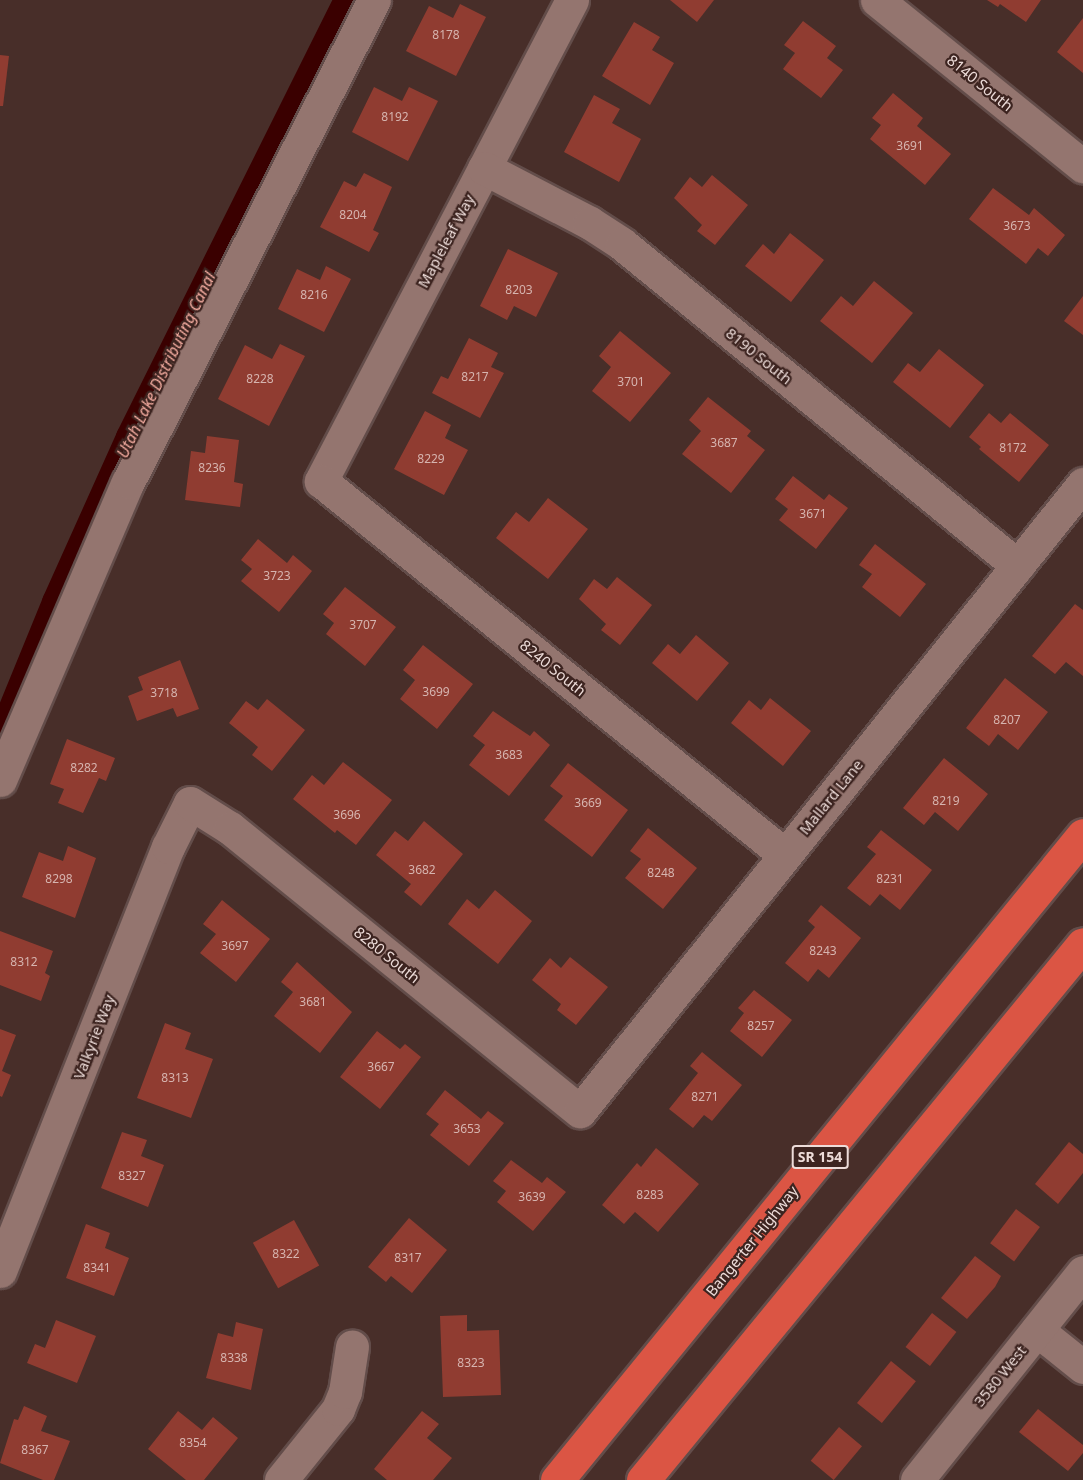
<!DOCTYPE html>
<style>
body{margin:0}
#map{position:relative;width:1083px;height:1480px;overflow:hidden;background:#482e29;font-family:"Noto Sans",sans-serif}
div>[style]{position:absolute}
.canal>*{height:26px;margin:-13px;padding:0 13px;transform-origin:13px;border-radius:13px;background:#3a0000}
.building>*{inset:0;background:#903c31;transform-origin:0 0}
.roads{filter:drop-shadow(2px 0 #634d4a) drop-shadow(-2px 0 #634d4a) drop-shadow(0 2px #634d4a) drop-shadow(0 -2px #634d4a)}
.minor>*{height:33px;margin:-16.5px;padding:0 16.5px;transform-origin:16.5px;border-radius:16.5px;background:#94756f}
.highway>*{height:33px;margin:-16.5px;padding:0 16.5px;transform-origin:16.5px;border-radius:16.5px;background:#db5544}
span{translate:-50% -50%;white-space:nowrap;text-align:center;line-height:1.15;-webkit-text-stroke:4.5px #3d2420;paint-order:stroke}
.number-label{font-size:12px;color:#d6b4af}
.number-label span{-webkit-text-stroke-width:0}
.shield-label span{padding:2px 4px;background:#3d2420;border:2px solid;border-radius:4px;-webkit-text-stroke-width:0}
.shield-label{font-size:14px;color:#eddcd9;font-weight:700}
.street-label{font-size:15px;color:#eddcd9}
.water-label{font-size:16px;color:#f3ab9f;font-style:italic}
</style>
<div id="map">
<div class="canal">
<i style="left:0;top:737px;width:146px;rotate:-67.8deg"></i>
<i style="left:55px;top:602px;width:181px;rotate:-65.8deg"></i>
<i style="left:129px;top:437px;width:488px;rotate:-63.5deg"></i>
</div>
<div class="building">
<i style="clip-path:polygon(670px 0,714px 0,697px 22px)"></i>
<i style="clip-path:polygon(987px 0,1041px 0,1026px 22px,1000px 4px,998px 7px)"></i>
<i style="clip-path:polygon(460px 4px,486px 17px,456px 76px,406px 51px,429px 6px,453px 18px)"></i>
<i style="clip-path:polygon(1083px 18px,1083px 73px,1057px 52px)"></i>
<i style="clip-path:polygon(803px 21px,836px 46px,827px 58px,843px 70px,821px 98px,783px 69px,795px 53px,784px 45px)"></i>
<i style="clip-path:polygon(634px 22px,660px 37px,652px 50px,674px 63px,650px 105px,602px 76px)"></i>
<i style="clip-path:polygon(0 55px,9px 56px,3px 106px,0 106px)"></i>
<i style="clip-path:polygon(374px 87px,402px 101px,409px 87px,438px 101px,408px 161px,352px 132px)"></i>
<i style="clip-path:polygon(893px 93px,923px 118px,917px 126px,951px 154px,925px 185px,870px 139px,881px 125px,872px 118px)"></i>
<i style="clip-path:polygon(594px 95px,620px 109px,612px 123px,641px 139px,619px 182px,564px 152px)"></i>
<i style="clip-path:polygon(364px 173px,392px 187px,373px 230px,379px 233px,369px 252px,320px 227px,344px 181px,356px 187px)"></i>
<i style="clip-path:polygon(712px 175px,748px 205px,715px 245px,697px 231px,702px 225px,674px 198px,690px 177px,702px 187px)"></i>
<i style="clip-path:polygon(993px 188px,1029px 215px,1034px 208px,1065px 235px,1048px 256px,1038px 248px,1026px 264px,969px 219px)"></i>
<i style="clip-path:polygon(790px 233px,824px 260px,791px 302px,745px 266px,763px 244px,774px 254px)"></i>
<i style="clip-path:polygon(508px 249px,558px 273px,536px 317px,514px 306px,507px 320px,480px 306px)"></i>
<i style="clip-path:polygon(326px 266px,351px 279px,324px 332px,278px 309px,297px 269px,320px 280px)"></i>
<i style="clip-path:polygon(874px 281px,913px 313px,872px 363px,820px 321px,841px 296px,853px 306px)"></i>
<i style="clip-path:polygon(1083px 296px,1083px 335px,1064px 321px)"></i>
<i style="clip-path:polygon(620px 331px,671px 373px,630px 422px,592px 391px,611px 367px,599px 356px)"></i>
<i style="clip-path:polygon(469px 338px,498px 353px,491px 367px,504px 373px,480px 418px,432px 393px,441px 376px,448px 379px)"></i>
<i style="clip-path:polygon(280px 344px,305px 356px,269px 426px,218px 399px,245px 345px,272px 359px)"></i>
<i style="clip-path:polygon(939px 349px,984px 385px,950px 428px,893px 382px,908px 363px,920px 372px)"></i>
<i style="clip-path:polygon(708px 397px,751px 431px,747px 436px,765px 450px,731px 493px,682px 454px,701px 431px,689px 420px)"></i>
<i style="clip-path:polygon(425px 411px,451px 425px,445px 438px,468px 450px,444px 495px,394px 469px)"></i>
<i style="clip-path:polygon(989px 413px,1001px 423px,1010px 413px,1049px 445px,1019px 482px,979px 449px,981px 447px,969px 437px)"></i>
<i style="clip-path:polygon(207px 436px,239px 440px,234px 482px,243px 484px,240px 507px,185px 500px,191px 451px,205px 453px)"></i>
<i style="clip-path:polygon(793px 476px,824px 500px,829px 494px,848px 508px,816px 549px,779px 520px,788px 509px,775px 499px)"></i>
<i style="clip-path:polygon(548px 498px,588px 529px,548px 579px,496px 538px,516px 512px,529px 522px)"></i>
<i style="clip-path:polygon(258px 539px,287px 563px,293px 555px,312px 571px,279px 612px,241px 581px,252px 569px,241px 560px)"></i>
<i style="clip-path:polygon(875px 544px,926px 584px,900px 617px,862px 587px,872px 574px,859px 565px)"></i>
<i style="clip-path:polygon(617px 577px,652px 605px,620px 645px,601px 630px,606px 624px,579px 599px,594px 579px,607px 589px)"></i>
<i style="clip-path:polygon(345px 587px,396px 627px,365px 666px,326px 634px,334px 623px,323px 614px)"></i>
<i style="clip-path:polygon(1075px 604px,1083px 610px,1083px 676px,1066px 662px,1055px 674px,1032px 656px)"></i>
<i style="clip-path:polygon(696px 635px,729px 663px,697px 701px,652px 663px,668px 644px,680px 654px)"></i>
<i style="clip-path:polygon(423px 645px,473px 684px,437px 729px,400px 699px,415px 680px,403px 670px)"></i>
<i style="clip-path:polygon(180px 660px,199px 709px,177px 717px,173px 708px,137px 721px,128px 696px,143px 690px,138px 677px)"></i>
<i style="clip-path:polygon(1005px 678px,1048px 712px,1018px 750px,998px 734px,989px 746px,966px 728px)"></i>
<i style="clip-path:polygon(770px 698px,811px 731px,783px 766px,731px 723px,749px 700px,761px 710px)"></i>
<i style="clip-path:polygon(267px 699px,305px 730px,272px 771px,252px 755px,258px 747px,229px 723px,246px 701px,258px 710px)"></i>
<i style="clip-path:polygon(493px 711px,530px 736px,534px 731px,550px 745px,509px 796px,469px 765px,485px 745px,473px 736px)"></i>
<i style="clip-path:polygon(67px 739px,115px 758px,106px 781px,99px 778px,83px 813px,58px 803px,64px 789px,50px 784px)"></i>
<i style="clip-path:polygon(944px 758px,988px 794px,958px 831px,935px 812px,924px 825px,903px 808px)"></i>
<i style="clip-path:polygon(343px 762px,392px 800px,356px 845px,337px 830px,335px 833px,293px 799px,312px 775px,324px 785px)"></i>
<i style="clip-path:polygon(568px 763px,628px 810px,592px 857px,544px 820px,563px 796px,550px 786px)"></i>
<i style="clip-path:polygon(424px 821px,463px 854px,421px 906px,404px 892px,411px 884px,376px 855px,395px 831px,408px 841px)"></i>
<i style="clip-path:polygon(648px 828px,697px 868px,663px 909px,625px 878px,641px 859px,630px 851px)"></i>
<i style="clip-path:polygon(881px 830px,932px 870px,900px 910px,880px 894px,870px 906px,847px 888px,876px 854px,867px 847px)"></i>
<i style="clip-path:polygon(68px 846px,96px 858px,75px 918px,22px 897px,39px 852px,63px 861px)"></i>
<i style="clip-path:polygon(495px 890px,532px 921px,498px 964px,448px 924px,467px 899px,479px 909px)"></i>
<i style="clip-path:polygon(222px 900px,270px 939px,236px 982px,200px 953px,216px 934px,203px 924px)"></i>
<i style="clip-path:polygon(821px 905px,861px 938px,829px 978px,818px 969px,808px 982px,785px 963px,815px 927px,808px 921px)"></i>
<i style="clip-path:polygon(0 931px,53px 951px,45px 973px,50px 976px,41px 1001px,0 985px)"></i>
<i style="clip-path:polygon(570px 957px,608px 987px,576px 1025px,557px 1010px,561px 1004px,532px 980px,550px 958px,561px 968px)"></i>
<i style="clip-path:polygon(297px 962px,352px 1012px,320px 1053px,274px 1016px,293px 992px,281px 982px)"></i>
<i style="clip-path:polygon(754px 990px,792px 1020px,762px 1057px,730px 1031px,744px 1013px,738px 1008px)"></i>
<i style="clip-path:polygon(165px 1023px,191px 1033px,185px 1049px,213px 1059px,191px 1118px,137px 1098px)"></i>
<i style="clip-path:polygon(0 1029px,16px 1035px,2px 1071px,11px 1075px,2px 1097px,0 1096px)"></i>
<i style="clip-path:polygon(377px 1031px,400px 1049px,405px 1044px,421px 1057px,380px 1109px,340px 1077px)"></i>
<i style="clip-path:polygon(702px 1052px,742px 1085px,712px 1121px,704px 1115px,693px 1128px,669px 1109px,698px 1073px,690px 1066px)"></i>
<i style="clip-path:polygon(445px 1090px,481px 1119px,488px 1111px,504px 1123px,469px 1166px,430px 1135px,439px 1124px,426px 1114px)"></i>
<i style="clip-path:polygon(122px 1132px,147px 1140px,141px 1156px,164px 1165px,148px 1207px,101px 1188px)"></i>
<i style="clip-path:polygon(1069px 1142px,1083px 1154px,1083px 1173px,1058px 1204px,1035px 1184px)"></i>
<i style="clip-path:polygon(656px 1148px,699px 1184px,658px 1232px,635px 1212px,624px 1224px,602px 1205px,637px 1163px,641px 1167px)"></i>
<i style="clip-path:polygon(511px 1160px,542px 1183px,547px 1177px,566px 1192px,533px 1231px,497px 1202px,506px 1191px,493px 1181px)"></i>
<i style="left:1016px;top:1209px;width:30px;height:43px;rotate:37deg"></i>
<i style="clip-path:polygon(409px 1218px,447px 1250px,412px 1293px,391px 1276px,386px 1282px,368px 1267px)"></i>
<i style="left:294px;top:1220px;width:52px;height:47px;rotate:61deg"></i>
<i style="clip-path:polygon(86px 1224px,110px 1233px,105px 1248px,129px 1258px,114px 1296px,66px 1278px)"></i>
<i style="clip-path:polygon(975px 1256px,1001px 1276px,995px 1287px,967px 1319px,941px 1298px)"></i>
<i style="left:932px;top:1313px;width:31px;height:43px;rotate:38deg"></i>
<i style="clip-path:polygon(467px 1315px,467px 1331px,499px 1330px,501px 1395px,443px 1397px,440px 1316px)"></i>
<i style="clip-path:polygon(56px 1320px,96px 1336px,77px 1383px,27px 1363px,35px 1344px,45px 1348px)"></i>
<i style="clip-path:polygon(236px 1322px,263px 1329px,251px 1390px,206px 1378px,218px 1333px,233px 1337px)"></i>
<i style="left:891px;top:1361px;width:32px;height:54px;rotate:39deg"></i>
<i style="clip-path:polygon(24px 1406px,47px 1416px,41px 1431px,70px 1441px,54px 1480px,43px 1480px,0 1463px,14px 1419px,18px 1420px)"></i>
<i style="clip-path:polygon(1038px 1409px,1083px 1445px,1083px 1453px,1068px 1471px,1019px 1432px)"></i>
<i style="clip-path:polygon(178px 1411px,202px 1430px,213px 1417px,238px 1438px,204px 1480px,186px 1480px,148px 1449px)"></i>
<i style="clip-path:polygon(422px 1411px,439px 1424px,427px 1438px,452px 1458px,433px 1480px,387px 1480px,374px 1469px)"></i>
<i style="left:839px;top:1427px;width:30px;height:44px;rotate:40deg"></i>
</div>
<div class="roads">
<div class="minor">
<i style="left:572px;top:0;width:543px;rotate:117.56deg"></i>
<i style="left:321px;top:481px;width:596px;rotate:38.87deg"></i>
<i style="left:877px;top:0;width:265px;rotate:38.9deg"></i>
<i style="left:484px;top:168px;width:119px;rotate:27.4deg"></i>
<i style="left:590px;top:223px;width:38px;rotate:33deg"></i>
<i style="left:622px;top:244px;width:510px;rotate:39.12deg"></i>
<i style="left:0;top:780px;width:324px;rotate:-66.8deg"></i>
<i style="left:128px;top:482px;width:541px;rotate:-62.96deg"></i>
<i style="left:0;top:1271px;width:456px;rotate:-68.4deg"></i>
<i style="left:168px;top:847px;width:49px;rotate:-63.4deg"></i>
<i style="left:190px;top:803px;width:47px;rotate:32deg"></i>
<i style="left:230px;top:828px;width:450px;rotate:39deg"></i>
<i style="left:580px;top:1111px;width:804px;rotate:-51.26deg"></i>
<i style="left:1037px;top:1330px;width:59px;rotate:38.8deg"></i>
<i style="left:281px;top:1480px;width:91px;rotate:-51.2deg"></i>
<i style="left:338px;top:1409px;width:18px;rotate:-68deg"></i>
<i style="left:345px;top:1392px;width:46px;rotate:-81.2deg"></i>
<i style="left:917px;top:1480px;width:266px;rotate:-51.4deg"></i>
</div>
<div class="highway">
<i style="left:557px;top:1480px;width:832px;rotate:-50.8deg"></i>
<i style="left:643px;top:1480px;width:693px;rotate:-50.62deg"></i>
</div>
</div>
<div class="number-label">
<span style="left:446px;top:35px">8178</span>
<span style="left:395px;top:117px">8192</span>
<span style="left:910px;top:146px">3691</span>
<span style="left:353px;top:215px">8204</span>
<span style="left:1017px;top:226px">3673</span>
<span style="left:519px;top:290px">8203</span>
<span style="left:314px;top:295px">8216</span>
<span style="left:475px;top:377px">8217</span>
<span style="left:260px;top:379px">8228</span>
<span style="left:631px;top:382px">3701</span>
<span style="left:724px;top:443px">3687</span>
<span style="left:1013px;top:448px">8172</span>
<span style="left:431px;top:459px">8229</span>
<span style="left:212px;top:468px">8236</span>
<span style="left:813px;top:514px">3671</span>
<span style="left:277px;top:576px">3723</span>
<span style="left:363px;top:625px">3707</span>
<span style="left:436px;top:692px">3699</span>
<span style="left:164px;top:693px">3718</span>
<span style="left:1007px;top:720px">8207</span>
<span style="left:509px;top:755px">3683</span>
<span style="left:84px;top:768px">8282</span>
<span style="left:946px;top:801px">8219</span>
<span style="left:588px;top:803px">3669</span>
<span style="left:347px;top:815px">3696</span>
<span style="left:422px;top:870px">3682</span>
<span style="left:661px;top:873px">8248</span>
<span style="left:59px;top:879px">8298</span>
<span style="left:890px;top:879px">8231</span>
<span style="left:235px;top:946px">3697</span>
<span style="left:823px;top:951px">8243</span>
<span style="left:24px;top:962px">8312</span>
<span style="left:313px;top:1002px">3681</span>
<span style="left:761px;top:1026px">8257</span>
<span style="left:381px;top:1067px">3667</span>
<span style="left:175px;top:1078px">8313</span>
<span style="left:705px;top:1097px">8271</span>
<span style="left:467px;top:1129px">3653</span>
<span style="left:132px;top:1176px">8327</span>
<span style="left:650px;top:1195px">8283</span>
<span style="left:532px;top:1197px">3639</span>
<span style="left:286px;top:1254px">8322</span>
<span style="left:408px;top:1258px">8317</span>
<span style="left:97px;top:1268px">8341</span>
<span style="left:234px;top:1358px">8338</span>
<span style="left:471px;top:1363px">8323</span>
<span style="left:193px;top:1443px">8354</span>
<span style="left:35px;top:1450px">8367</span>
</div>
<div class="shield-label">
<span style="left:820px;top:1157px">SR 154</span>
</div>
<div class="street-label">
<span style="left:980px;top:83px;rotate:39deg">8140 South</span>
<span style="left:446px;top:241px;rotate:-62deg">Mapleleaf Way</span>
<span style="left:759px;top:356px;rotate:39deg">8190 South</span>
<span style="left:553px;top:668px;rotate:39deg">8240 South</span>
<span style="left:831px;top:797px;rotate:-51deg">Mallard Lane</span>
<span style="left:387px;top:955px;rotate:39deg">8280 South</span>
<span style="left:94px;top:1037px;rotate:-69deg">Valkyrie Way</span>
<span style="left:752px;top:1241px;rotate:-51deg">Bangerter Highway</span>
<span style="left:1000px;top:1376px;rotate:-51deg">3580 West</span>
</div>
<div class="water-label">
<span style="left:166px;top:365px;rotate:-64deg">Utah Lake Distributing Canal</span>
</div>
</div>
